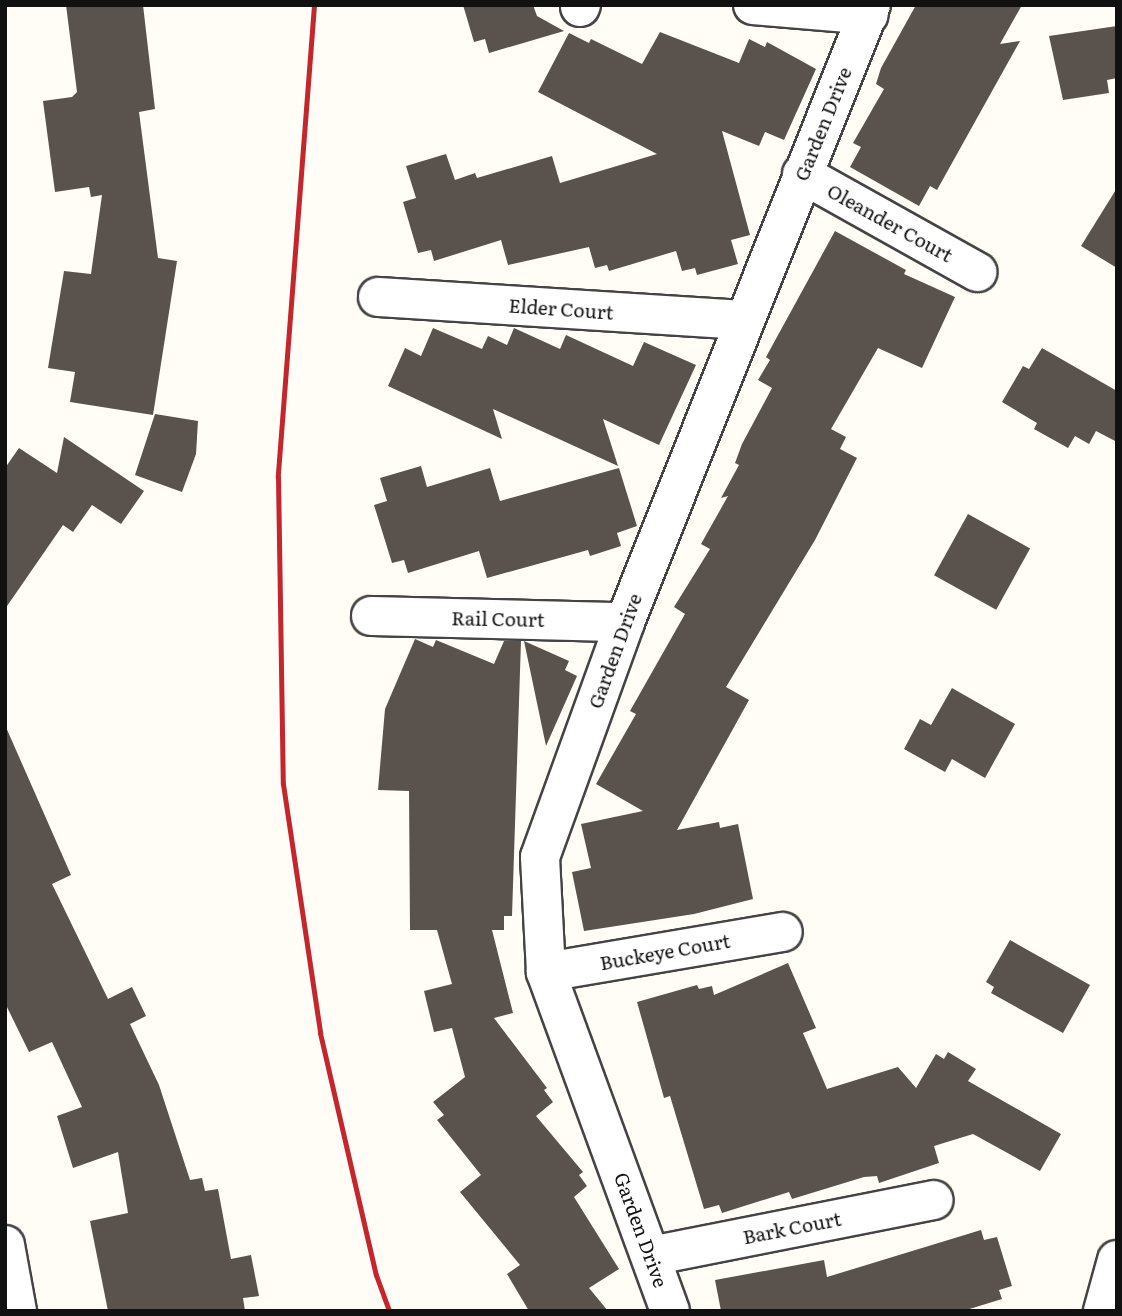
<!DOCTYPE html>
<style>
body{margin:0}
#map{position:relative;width:1122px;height:1316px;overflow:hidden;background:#fffdf5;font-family:Literata,serif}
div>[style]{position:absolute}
.building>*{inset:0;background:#5a524d;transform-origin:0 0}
.roads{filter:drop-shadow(2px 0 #444) drop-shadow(-2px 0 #444) drop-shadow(0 2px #444) drop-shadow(0 -2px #444)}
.minor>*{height:38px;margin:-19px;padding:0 19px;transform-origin:19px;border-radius:19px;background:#fff}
.rail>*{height:5px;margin:-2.5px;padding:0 2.5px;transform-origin:2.5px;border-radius:2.5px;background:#c4262e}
span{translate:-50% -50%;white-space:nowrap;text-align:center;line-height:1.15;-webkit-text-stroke:7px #fff;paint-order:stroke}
.street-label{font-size:19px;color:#111}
.frame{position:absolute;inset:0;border:7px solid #111;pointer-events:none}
</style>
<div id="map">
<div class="building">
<i style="clip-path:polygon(66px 5px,143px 5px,155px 109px,139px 112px,158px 258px,177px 261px,153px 415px,70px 402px,75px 372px,48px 368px,64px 271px,91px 274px,102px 195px,91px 197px,89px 187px,55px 192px,43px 101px,72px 97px,77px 92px)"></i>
<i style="clip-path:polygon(463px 5px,533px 5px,537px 16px,564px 31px,489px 53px,485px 39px,474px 42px)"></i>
<i style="clip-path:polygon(916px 5px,1022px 5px,1000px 44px,1020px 41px,937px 190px,930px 186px,919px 206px,850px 167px,861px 147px,853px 143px,884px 89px,876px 84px,881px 68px)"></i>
<i style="clip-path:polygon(1117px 26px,1117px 78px,1107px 80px,1109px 93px,1063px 100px,1049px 36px)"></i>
<i style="clip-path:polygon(660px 32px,739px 63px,749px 39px,765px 47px,767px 42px,816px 69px,784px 140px,765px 132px,759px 146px,722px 131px,750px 235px,731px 240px,738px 264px,697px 275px,695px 268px,682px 271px,676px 251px,609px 271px,607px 265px,595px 268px,589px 247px,508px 265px,501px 240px,434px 261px,431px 250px,418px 253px,403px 202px,416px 198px,406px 166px,446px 154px,455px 180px,475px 173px,477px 178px,552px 156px,560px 183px,657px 154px,538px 92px,569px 33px,589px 43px,591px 39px,642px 64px)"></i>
<i style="clip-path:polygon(1117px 188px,1117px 268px,1081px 246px)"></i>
<i style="clip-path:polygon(835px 231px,906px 270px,904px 274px,955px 297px,922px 368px,878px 348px,831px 429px,846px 437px,840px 449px,857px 458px,815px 540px,726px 687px,749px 700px,677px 830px,719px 822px,720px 828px,738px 824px,753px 899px,694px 914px,584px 931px,572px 872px,591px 868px,581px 824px,643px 811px,596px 784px,636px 714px,630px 711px,685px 614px,674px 607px,710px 549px,701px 544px,728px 496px,721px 498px,739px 465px,735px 463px,742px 444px,772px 388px,758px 380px,770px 360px,766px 357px)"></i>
<i style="clip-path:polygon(433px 328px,482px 349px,488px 336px,507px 345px,514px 328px,560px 349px,566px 335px,633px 366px,644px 342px,696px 365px,659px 445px,603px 419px,618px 466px,493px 409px,502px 439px,388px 386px,405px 348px,421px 356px)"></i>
<i style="clip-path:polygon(1042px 348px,1117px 391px,1117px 442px,1096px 431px,1089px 444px,1075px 436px,1068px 448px,1034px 429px,1037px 423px,1002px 402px,1023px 366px,1029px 369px)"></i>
<i style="clip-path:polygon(155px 414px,198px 421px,196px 454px,182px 492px,135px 475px)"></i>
<i style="clip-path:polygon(64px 437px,144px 491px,121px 524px,92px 505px,73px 532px,63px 525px,5px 609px,5px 468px,19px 448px,57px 473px)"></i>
<i style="clip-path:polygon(421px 466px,427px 487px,490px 468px,500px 501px,619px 468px,637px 526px,617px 533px,621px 546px,590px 556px,588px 550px,487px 578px,479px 551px,408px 573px,404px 560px,392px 563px,374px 505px,387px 501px,380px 478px)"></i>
<i style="left:968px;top:514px;width:71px;height:70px;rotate:29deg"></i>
<i style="clip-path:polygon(415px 639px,433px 647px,436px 640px,494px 664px,504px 641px,521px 641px,512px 916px,504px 916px,504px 930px,492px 930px,513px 1013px,494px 1018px,547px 1088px,544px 1090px,553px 1102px,536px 1116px,583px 1172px,579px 1175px,587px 1186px,574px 1197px,619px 1269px,589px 1288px,608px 1311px,529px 1311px,507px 1274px,520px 1265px,460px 1192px,481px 1175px,437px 1120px,444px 1115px,433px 1102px,465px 1077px,452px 1028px,434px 1032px,424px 991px,452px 984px,437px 930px,410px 930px,409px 791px,378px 790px,385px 709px)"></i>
<i style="clip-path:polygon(524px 641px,569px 661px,565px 670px,577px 676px,546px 746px)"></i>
<i style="clip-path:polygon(952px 688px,1015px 724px,985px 778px,952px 759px,945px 772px,904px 749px,920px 719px,931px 725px)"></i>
<i style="clip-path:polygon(5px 725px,71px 875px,52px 884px,54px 888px,108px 999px,132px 987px,146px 1016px,130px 1024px,159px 1085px,190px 1180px,202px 1178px,205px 1191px,218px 1189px,231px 1259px,251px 1255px,259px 1296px,243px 1298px,245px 1311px,108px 1311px,90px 1221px,128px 1213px,118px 1152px,73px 1168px,57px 1116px,82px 1107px,52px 1042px,29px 1052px,5px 1003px)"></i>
<i style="clip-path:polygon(1010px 940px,1090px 985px,1063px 1033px,991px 993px,994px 987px,986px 982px)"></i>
<i style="clip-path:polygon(788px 963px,816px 1028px,803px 1033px,827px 1089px,898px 1067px,916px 1088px,936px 1054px,944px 1059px,948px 1052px,976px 1069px,968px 1081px,1061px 1134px,1040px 1171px,973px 1134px,934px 1146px,939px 1163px,879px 1183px,877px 1176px,864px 1177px,792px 1199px,789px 1192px,722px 1213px,719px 1205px,704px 1209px,670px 1096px,664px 1098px,637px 1002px,697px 985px,699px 989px,712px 986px,714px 995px)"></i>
<i style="clip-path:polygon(981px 1230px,984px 1240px,997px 1237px,1012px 1286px,999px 1290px,1002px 1299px,963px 1311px,721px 1311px,715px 1280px,824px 1260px,827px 1277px)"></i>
</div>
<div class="roads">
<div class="minor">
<i style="left:753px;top:5px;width:116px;rotate:4.9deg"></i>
<i style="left:580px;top:7px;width:2px;rotate:-63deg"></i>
<i style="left:802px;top:174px;width:201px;rotate:29.2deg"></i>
<i style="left:378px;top:297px;width:367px;rotate:3.6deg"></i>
<i style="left:371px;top:616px;width:254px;rotate:1.4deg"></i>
<i style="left:546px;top:972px;width:240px;rotate:-9.6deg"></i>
<i style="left:5px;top:1245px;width:67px;rotate:79.7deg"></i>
<i style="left:651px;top:1256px;width:288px;rotate:-11.2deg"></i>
<i style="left:670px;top:1311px;width:361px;rotate:-110.1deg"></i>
<i style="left:546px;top:972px;width:115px;rotate:-93deg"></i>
<i style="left:540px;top:857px;width:250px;rotate:-70.1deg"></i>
<i style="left:625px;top:622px;width:664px;rotate:-68.26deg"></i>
<i style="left:1103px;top:1311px;width:53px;rotate:-74.6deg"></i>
</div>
</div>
<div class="rail">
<i style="left:314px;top:5px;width:473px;rotate:94.4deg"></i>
<i style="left:278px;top:477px;width:307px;rotate:89.1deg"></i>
<i style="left:283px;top:784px;width:252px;rotate:81.5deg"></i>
<i style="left:320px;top:1033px;width:248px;rotate:77deg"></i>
<i style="left:376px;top:1275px;width:38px;rotate:70deg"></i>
</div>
<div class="street-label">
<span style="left:823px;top:124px;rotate:-68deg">Garden Drive</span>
<span style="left:890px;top:223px;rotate:29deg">Oleander Court</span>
<span style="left:561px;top:309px;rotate:4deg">Elder Court</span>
<span style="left:498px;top:619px;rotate:1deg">Rail Court</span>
<span style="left:615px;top:651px;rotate:-70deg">Garden Drive</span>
<span style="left:665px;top:952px;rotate:-10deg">Buckeye Court</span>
<span style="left:792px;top:1228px;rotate:-11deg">Bark Court</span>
<span style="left:641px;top:1230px;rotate:70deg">Garden Drive</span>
</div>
<div class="frame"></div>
</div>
